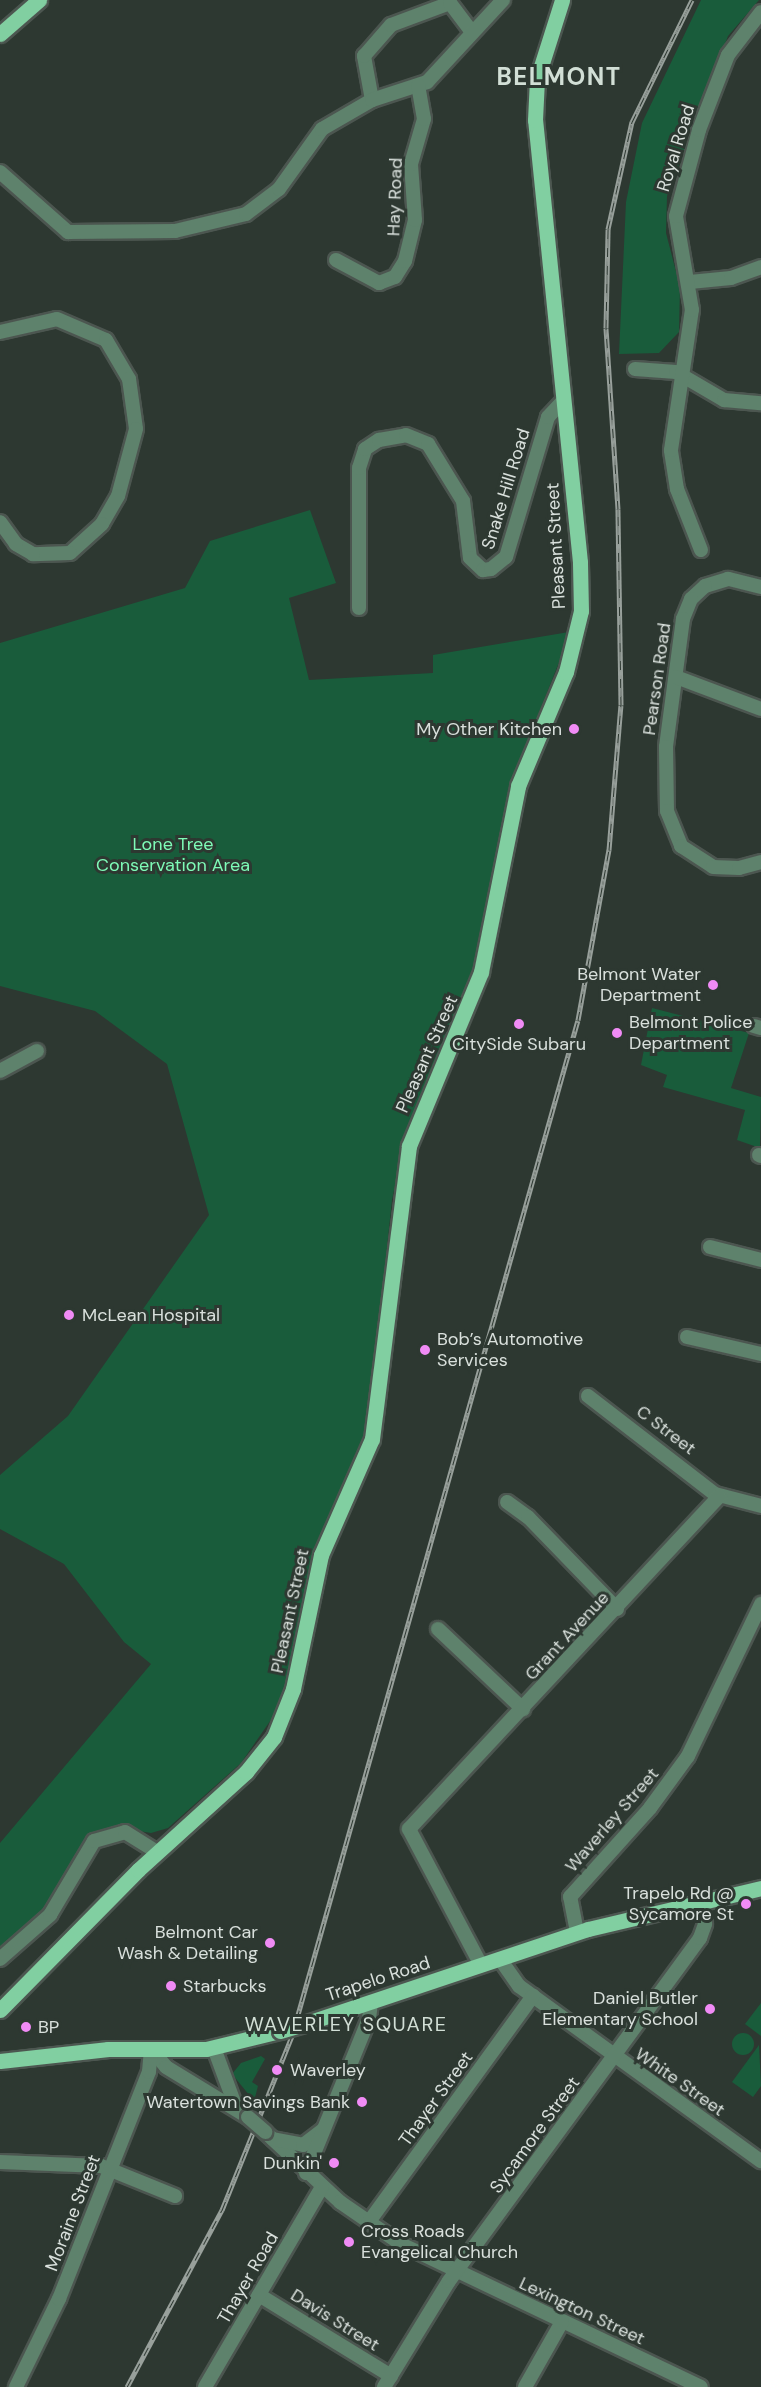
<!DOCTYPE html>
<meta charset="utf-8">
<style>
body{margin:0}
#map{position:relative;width:761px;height:2387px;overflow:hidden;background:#2d3831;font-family:"DM Sans",sans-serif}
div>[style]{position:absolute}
.green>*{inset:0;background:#195c3b}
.round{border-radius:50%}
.roads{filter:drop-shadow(2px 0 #4c5650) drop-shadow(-2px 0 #4c5650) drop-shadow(0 2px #4c5650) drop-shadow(0 -2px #4c5650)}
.minor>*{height:14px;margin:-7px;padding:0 7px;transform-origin:7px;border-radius:7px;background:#5e826c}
.major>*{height:15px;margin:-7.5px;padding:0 7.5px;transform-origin:7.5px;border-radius:7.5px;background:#81cfa1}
.rail>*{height:5px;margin-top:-2.5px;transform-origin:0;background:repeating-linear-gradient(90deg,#2d3831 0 9px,#98a09b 0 18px);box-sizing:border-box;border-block:2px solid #98a09b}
.bridges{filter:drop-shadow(2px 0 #4c5650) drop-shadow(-2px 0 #4c5650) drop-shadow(0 2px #4c5650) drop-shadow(0 -2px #4c5650)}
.minor-bridge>*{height:14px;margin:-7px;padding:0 7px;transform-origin:7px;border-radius:7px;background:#5e826c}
.major-bridge>*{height:15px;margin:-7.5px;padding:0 7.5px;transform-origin:7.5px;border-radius:7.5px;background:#81cfa1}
.dots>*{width:16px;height:16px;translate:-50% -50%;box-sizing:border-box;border:3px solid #2d3831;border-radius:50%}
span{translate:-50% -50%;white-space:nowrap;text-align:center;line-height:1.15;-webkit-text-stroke:6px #2d3831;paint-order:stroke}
.street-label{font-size:18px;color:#d9e0dc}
.poi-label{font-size:18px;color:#d9e0dc}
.right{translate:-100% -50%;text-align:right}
.left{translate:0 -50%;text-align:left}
.park-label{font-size:18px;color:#7efbb7}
.neighbourhood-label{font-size:20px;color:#d2dfd6;letter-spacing:1.5px}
.district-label{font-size:24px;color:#d2dfd6;font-weight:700;letter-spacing:1.5px}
</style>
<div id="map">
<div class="green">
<i style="clip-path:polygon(701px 0,759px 0,728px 36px,667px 196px,666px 233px,680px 287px,679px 332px,659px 353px,619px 354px,626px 202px,642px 123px)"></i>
<i style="clip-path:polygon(310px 510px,336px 583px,289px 598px,309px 680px,433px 673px,433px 655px,569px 632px,568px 640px,514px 775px,472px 981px,403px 1145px,392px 1200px,368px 1427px,315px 1553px,289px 1675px,275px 1714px,241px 1763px,168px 1828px,151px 1833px,114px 1827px,84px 1840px,40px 1917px,0 1953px,0 1843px,151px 1664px,124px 1642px,64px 1564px,0 1529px,0 1475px,68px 1416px,209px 1215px,167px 1064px,95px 1011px,0 986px,0 643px,185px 588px,210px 541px)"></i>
<i style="clip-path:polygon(652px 1008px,749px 1033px,731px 1088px,761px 1097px,760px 1148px,737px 1140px,745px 1110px,663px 1087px,667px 1075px,641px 1065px)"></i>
<i style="clip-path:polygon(761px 2003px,761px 2036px,745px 2024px)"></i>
<i class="round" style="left:732px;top:2033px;width:22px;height:22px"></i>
<i style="clip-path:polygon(759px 2045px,761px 2086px,753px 2097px,732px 2082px)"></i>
<i style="clip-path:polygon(261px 2056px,265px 2059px,252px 2082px,258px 2086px,254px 2101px,232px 2074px,241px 2063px)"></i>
</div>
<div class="roads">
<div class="minor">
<i style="left:372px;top:100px;width:45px;rotate:-100.3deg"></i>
<i style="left:364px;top:56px;width:41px;rotate:-48.9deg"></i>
<i style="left:391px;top:25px;width:63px;rotate:-20.4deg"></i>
<i style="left:450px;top:3px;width:35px;rotate:53deg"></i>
<i style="left:0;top:172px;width:91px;rotate:41.4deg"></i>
<i style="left:68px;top:232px;width:107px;rotate:-0.5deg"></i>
<i style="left:175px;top:231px;width:73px;rotate:-13.5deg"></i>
<i style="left:246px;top:214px;width:41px;rotate:-37.1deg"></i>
<i style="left:279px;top:189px;width:74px;rotate:-54.4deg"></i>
<i style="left:322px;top:129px;width:58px;rotate:-30.1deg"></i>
<i style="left:372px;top:100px;width:58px;rotate:-18.1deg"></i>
<i style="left:427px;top:82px;width:112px;rotate:-47.2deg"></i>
<i style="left:336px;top:260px;width:49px;rotate:28.1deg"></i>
<i style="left:379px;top:283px;width:17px;rotate:-21deg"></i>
<i style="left:395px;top:277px;width:19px;rotate:-58deg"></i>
<i style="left:405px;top:261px;width:42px;rotate:-76.3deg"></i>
<i style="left:415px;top:220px;width:56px;rotate:-94.1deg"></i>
<i style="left:411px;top:164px;width:47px;rotate:-73.9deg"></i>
<i style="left:424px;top:119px;width:34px;rotate:-100deg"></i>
<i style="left:690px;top:282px;width:41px;rotate:-5.6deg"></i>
<i style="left:731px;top:278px;width:32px;rotate:-20deg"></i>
<i style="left:0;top:332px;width:58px;rotate:-12.8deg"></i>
<i style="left:57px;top:319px;width:53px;rotate:23.2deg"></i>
<i style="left:106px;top:340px;width:45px;rotate:59.5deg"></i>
<i style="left:129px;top:379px;width:50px;rotate:82deg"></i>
<i style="left:136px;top:429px;width:69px;rotate:105deg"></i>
<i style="left:118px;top:496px;width:32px;rotate:120deg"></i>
<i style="left:102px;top:524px;width:43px;rotate:137.8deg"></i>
<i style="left:70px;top:553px;width:37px;rotate:178deg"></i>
<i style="left:33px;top:554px;width:20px;rotate:-150deg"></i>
<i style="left:16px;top:544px;width:27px;rotate:-126deg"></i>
<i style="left:635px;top:369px;width:41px;rotate:4.2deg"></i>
<i style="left:676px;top:372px;width:56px;rotate:30.3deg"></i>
<i style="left:724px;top:400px;width:37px;rotate:5deg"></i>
<i style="left:701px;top:550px;width:66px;rotate:-111.5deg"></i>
<i style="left:677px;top:489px;width:39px;rotate:-99deg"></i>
<i style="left:671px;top:450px;width:142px;rotate:-81.5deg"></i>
<i style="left:692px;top:310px;width:95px;rotate:-99.7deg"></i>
<i style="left:676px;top:216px;width:89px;rotate:-75deg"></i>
<i style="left:699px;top:130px;width:80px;rotate:-68.9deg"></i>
<i style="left:728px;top:55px;width:54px;rotate:-52.5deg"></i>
<i style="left:761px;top:587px;width:34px;rotate:-166deg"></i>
<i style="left:728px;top:579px;width:24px;rotate:163deg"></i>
<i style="left:705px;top:586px;width:19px;rotate:137deg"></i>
<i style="left:691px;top:599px;width:22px;rotate:112deg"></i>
<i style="left:683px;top:619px;width:129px;rotate:97.6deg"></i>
<i style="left:666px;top:747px;width:64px;rotate:89.1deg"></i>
<i style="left:667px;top:811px;width:38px;rotate:68deg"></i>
<i style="left:681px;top:846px;width:38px;rotate:33deg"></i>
<i style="left:713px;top:867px;width:26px;rotate:2deg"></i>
<i style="left:739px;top:868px;width:23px;rotate:-15deg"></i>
<i style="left:359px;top:608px;width:140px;rotate:-90deg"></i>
<i style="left:359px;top:468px;width:20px;rotate:-72deg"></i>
<i style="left:365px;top:449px;width:17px;rotate:-33deg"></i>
<i style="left:379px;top:440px;width:27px;rotate:-10deg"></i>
<i style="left:406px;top:435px;width:24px;rotate:22deg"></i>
<i style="left:428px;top:444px;width:67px;rotate:58.4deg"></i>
<i style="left:463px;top:501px;width:57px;rotate:83deg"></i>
<i style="left:470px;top:558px;width:18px;rotate:43deg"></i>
<i style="left:483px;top:570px;width:8px;rotate:-7deg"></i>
<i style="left:491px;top:569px;width:19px;rotate:-39deg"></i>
<i style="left:506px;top:557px;width:146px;rotate:-73.3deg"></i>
<i style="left:548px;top:417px;width:23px;rotate:-47deg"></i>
<i style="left:676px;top:677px;width:91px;rotate:20.6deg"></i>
<i style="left:754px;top:1026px;width:7px;rotate:16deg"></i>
<i style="left:0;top:1071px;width:42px;rotate:-28.4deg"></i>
<i style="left:759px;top:1155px;width:2px;rotate:27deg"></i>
<i style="left:710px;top:1247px;width:53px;rotate:14.3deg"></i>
<i style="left:687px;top:1337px;width:76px;rotate:12.9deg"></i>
<i style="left:588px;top:1396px;width:160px;rotate:37.7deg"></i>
<i style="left:715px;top:1494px;width:48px;rotate:14.6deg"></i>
<i style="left:507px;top:1502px;width:26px;rotate:36deg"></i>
<i style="left:528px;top:1517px;width:128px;rotate:45.9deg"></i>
<i style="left:438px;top:1629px;width:117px;rotate:43.3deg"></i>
<i style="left:577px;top:1932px;width:36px;rotate:-101deg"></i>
<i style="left:570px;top:1897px;width:120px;rotate:-48deg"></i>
<i style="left:650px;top:1808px;width:64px;rotate:-53.8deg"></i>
<i style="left:688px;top:1756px;width:169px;rotate:-64.3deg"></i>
<i style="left:0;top:1959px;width:67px;rotate:-41.3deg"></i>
<i style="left:50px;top:1915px;width:86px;rotate:-59.3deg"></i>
<i style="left:94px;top:1841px;width:32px;rotate:-16deg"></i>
<i style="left:125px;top:1832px;width:38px;rotate:32deg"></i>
<i style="left:500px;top:1959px;width:33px;rotate:55deg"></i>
<i style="left:519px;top:1986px;width:299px;rotate:35.9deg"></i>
<i style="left:481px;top:1965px;width:154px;rotate:-117.9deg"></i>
<i style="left:409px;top:1829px;width:455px;rotate:-47deg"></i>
<i style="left:214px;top:2048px;width:58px;rotate:69.7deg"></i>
<i style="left:151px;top:2049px;width:23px;rotate:50deg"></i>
<i style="left:166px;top:2067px;width:96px;rotate:31.4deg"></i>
<i style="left:265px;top:2132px;width:103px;rotate:43deg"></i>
<i style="left:340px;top:2202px;width:74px;rotate:34.5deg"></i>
<i style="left:401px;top:2244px;width:332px;rotate:25.5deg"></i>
<i style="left:273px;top:2139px;width:31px;rotate:11deg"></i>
<i style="left:303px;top:2145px;width:25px;rotate:-37deg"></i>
<i style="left:0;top:2162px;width:101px;rotate:2.3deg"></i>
<i style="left:101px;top:2166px;width:80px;rotate:22.1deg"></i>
<i style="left:306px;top:2173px;width:166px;rotate:-67.8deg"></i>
<i style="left:369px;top:2019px;width:17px;rotate:-83deg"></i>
<i style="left:368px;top:2223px;width:281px;rotate:-54deg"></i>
<i style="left:259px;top:2295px;width:155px;rotate:31.5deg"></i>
<i style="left:16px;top:2387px;width:98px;rotate:-64deg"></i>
<i style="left:59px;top:2299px;width:244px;rotate:-68.4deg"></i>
<i style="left:149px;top:2072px;width:23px;rotate:-85deg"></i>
<i style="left:205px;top:2387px;width:232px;rotate:-59.7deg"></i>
<i style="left:384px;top:2387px;width:124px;rotate:-58.5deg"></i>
<i style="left:449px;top:2281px;width:425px;rotate:-53.8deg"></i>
<i style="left:700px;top:1938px;width:15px;rotate:-70deg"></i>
<i style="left:705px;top:1924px;width:22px;rotate:-100deg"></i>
<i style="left:525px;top:2387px;width:75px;rotate:-60.4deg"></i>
</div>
<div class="major">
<i style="left:0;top:34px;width:52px;rotate:-41.1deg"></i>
<i style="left:0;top:2010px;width:197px;rotate:-45.4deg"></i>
<i style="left:138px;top:1870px;width:146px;rotate:-42.2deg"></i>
<i style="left:246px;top:1772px;width:45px;rotate:-51.3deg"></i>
<i style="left:274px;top:1737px;width:52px;rotate:-68.4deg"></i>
<i style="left:293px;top:1689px;width:137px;rotate:-78.2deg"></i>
<i style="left:321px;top:1555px;width:127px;rotate:-66.3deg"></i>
<i style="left:372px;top:1439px;width:295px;rotate:-82.8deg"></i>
<i style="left:409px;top:1146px;width:188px;rotate:-67.5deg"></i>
<i style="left:481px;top:972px;width:190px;rotate:-78.7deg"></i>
<i style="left:518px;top:786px;width:124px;rotate:-67.2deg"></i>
<i style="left:566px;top:672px;width:63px;rotate:-76.2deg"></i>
<i style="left:581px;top:611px;width:49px;rotate:-91.2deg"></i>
<i style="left:580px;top:562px;width:444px;rotate:-95.8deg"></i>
<i style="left:535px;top:120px;width:41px;rotate:-87.2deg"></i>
<i style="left:537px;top:79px;width:83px;rotate:-72.4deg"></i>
<i style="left:304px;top:2024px;width:299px;rotate:-18.5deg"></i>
<i style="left:588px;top:1929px;width:178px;rotate:-13.3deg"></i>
<i style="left:0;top:2061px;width:109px;rotate:-6.3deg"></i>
<i style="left:108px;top:2049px;width:98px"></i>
<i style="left:206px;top:2049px;width:76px;rotate:-13.7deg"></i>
</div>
</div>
<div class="rail">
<i style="left:127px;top:2387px;width:201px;rotate:-61.8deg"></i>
<i style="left:222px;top:2210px;width:188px;rotate:-68.1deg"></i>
<i style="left:292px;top:2036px;width:1055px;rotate:-74.28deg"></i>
<i style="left:578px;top:1020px;width:173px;rotate:-79.7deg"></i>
<i style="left:609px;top:850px;width:145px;rotate:-85.3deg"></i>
<i style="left:621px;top:705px;width:196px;rotate:-90.9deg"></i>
<i style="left:618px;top:509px;width:181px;rotate:-93.8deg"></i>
<i style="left:606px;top:328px;width:99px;rotate:-88.8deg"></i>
<i style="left:608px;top:229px;width:110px;rotate:-77.4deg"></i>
<i style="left:632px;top:122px;width:136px;rotate:-63.8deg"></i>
</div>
<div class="bridges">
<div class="minor-bridge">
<i style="left:248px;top:2117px;width:23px;rotate:41deg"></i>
</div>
<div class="major-bridge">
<i style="left:280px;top:2031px;width:25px;rotate:-16deg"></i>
</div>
</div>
<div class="dots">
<i style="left:574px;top:729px;background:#f08bf5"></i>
<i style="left:713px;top:985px;background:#f08bf5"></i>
<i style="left:519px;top:1024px;background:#f08bf5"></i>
<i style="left:617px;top:1033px;background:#f08bf5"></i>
<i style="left:69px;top:1315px;background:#f08bf5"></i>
<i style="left:425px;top:1350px;background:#f08bf5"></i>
<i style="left:746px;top:1904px;background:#f08bf5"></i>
<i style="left:270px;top:1943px;background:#f08bf5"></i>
<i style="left:171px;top:1986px;background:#f08bf5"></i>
<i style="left:710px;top:2009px;background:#f08bf5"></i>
<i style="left:26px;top:2027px;background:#f08bf5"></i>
<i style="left:277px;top:2070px;background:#f08bf5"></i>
<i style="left:362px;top:2102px;background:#f08bf5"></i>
<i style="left:334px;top:2163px;background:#f08bf5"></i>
<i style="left:349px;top:2242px;background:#f08bf5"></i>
</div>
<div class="street-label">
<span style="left:676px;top:148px;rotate:-73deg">Royal Road</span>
<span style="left:395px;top:197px;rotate:-88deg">Hay Road</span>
<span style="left:506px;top:489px;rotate:-73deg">Snake Hill Road</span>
<span style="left:556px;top:546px;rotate:-93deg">Pleasant Street</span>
<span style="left:657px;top:679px;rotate:-82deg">Pearson Road</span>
<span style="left:427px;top:1054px;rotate:-66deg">Pleasant Street</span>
<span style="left:666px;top:1430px;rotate:37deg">C Street</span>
<span style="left:290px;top:1611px;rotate:-78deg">Pleasant Street</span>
<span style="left:567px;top:1636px;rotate:-47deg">Grant Avenue</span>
<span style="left:612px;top:1820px;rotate:-49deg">Waverley Street</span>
<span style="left:378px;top:1979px;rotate:-18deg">Trapelo Road</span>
<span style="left:680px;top:2082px;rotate:35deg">White Street</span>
<span style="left:436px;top:2099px;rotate:-54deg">Thayer Street</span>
<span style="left:535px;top:2135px;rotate:-54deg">Sycamore Street</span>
<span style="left:73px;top:2213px;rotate:-69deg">Moraine Street</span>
<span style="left:248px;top:2278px;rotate:-60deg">Thayer Road</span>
<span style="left:582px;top:2311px;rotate:25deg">Lexington Street</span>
<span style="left:335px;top:2320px;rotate:32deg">Davis Street</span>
</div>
<div class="poi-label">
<span class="right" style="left:562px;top:729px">My Other Kitchen</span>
<span class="right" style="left:701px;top:985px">Belmont Water<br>Department</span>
<span class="left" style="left:629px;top:1033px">Belmont Police<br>Department</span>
<span style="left:519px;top:1044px">CitySide Subaru</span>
<span class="left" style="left:82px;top:1315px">McLean Hospital</span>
<span class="left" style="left:437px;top:1350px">Bob’s Automotive<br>Services</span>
<span class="right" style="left:734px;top:1904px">Trapelo Rd @<br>Sycamore St</span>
<span class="right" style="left:258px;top:1943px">Belmont Car<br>Wash &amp; Detailing</span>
<span class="left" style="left:183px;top:1986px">Starbucks</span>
<span class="right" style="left:698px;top:2009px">Daniel Butler<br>Elementary School</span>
<span class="left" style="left:38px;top:2027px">BP</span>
<span class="left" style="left:290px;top:2070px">Waverley</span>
<span class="right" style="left:350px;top:2102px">Watertown Savings Bank</span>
<span class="right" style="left:322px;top:2163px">Dunkin'</span>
<span class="left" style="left:361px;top:2242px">Cross Roads<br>Evangelical Church</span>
</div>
<div class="park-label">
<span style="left:173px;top:855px">Lone Tree<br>Conservation Area</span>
</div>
<div class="neighbourhood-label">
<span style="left:346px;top:2024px">WAVERLEY SQUARE</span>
</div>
<div class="district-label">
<span style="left:559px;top:77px">BELMONT</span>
</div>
</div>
